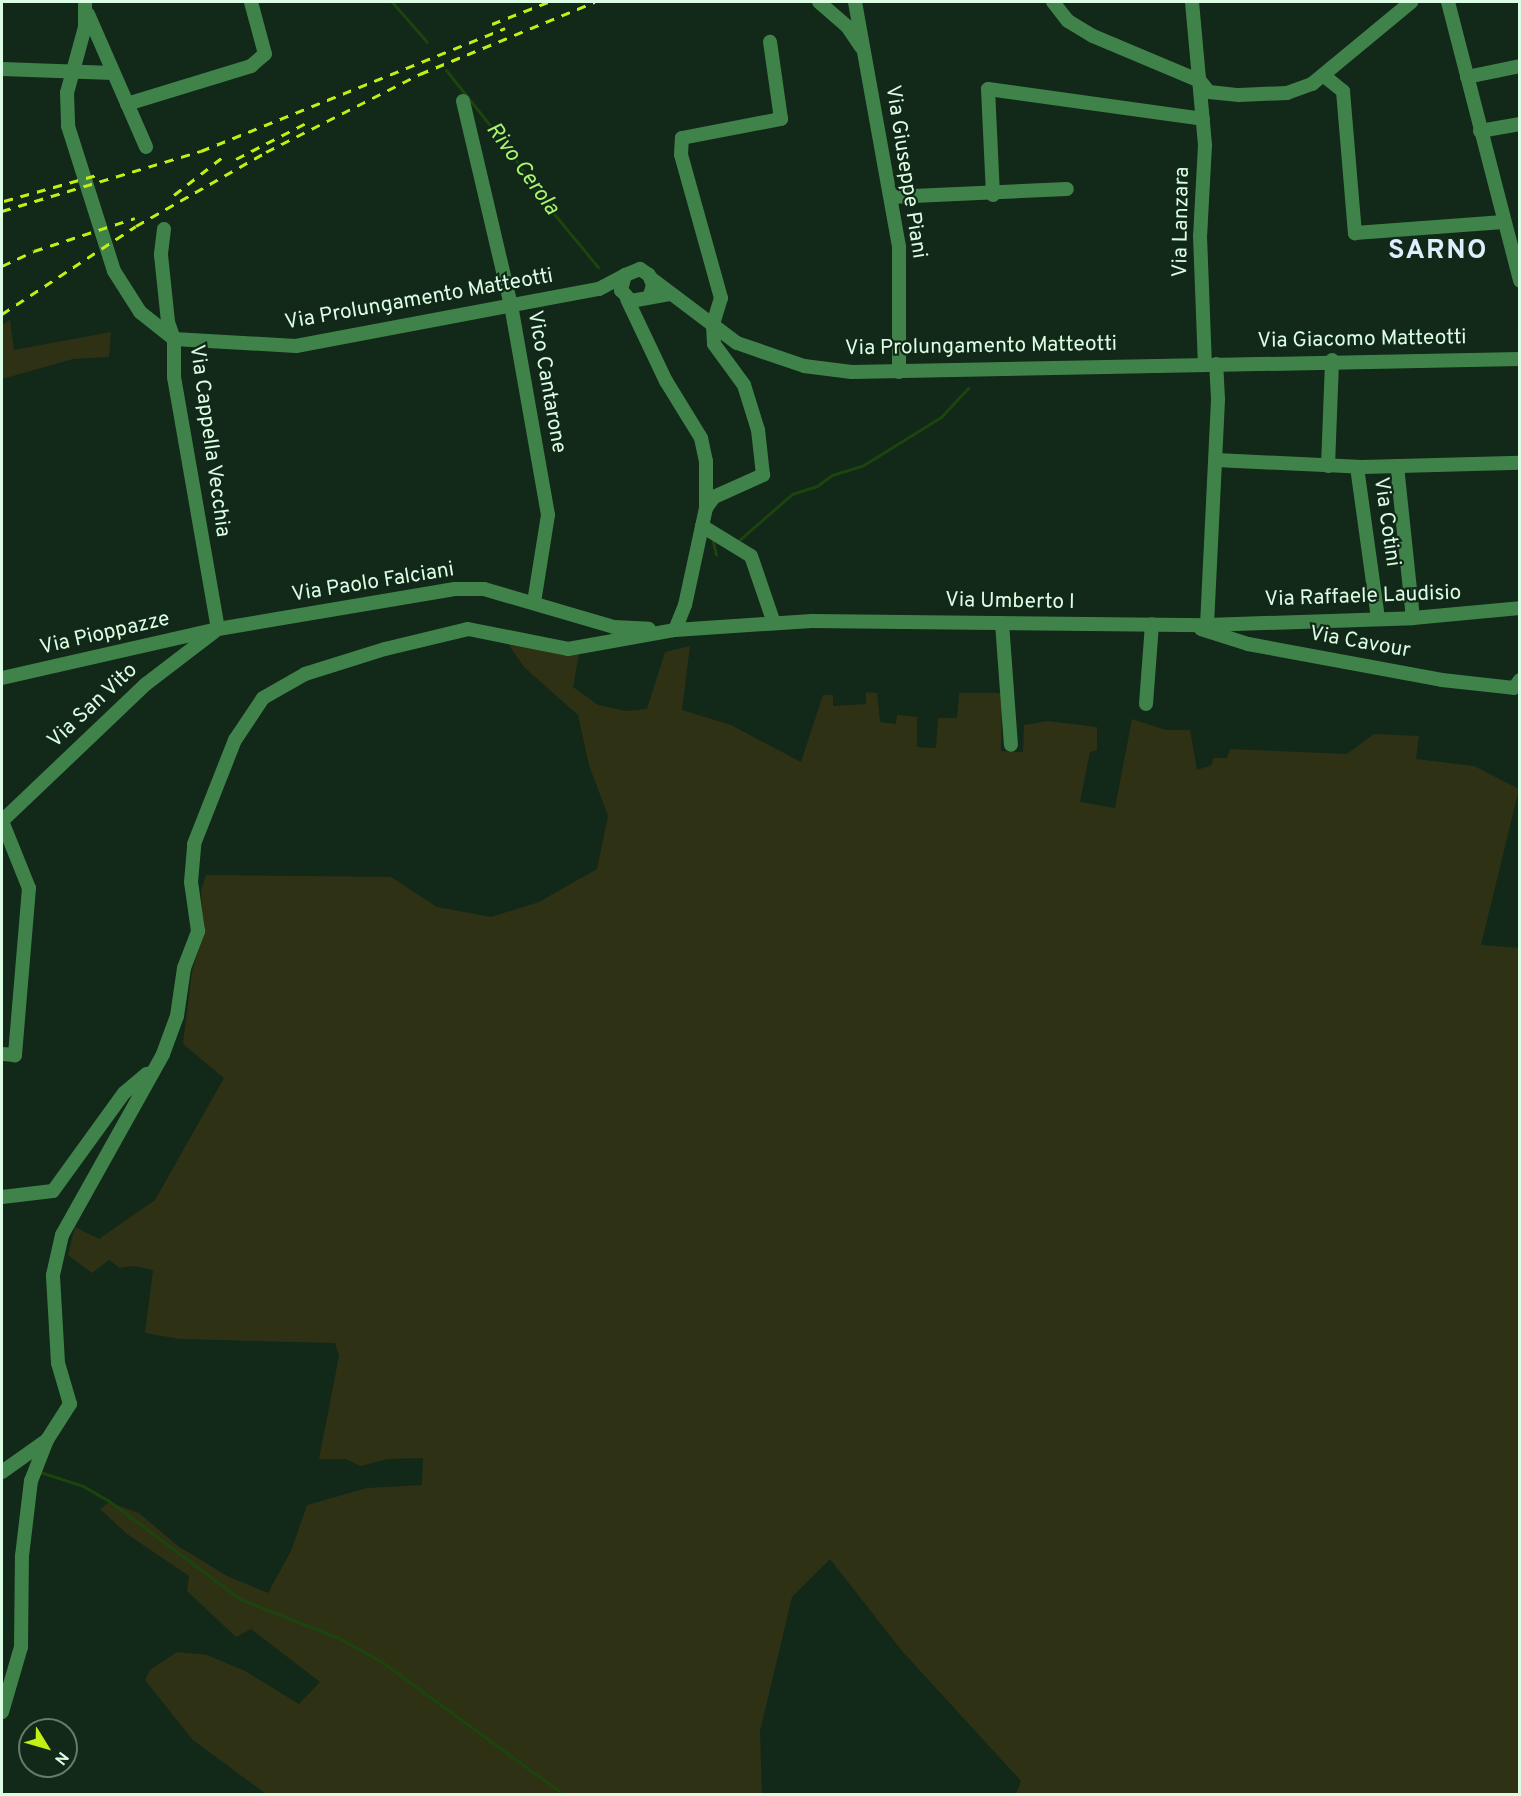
<!DOCTYPE html>
<style>
body{margin:0}
#map{position:relative;width:1521px;height:1796px;overflow:hidden;background:#122818;font-family:Overpass,sans-serif}
div>[style]{position:absolute}
.green>*{inset:0;background:#2f3115}
.stream>*{height:3px;margin:-1.5px;padding:0 1.5px;transform-origin:1.5px;border-radius:1.5px;background:#1c440e}
.minor>*{height:14px;margin:-7px;padding:0 7px;transform-origin:7px;border-radius:7px;background:#40834a}
.rail>*{height:3px;margin-top:-1.5px;transform-origin:0;background:repeating-linear-gradient(90deg,#c2ef14 0 9px,transparent 0 17px)}
span{translate:-50% -50%;white-space:nowrap;text-align:center;line-height:1.15;-webkit-text-stroke:4.5px #122818;paint-order:stroke}
.street-label{font-size:21px;color:#dbfde3}
.water-label{font-size:22px;color:#aaf570;font-style:italic}
.district-label{font-size:27px;color:#ddeefd;font-weight:700;letter-spacing:1.5px}
.frame{position:absolute;inset:0;border:3px solid #dbfde3;pointer-events:none}
.north{position:absolute;left:18px;top:1718px;width:60px;height:60px;box-sizing:border-box;background:#122818;border:2px solid #627d69;border-radius:50%;rotate:127deg;font-size:16px;font-weight:700;line-height:24px;text-align:center;color:#dbfde3}
.north::after{content:'';display:block;margin:auto;width:21px;height:27px;background:#c2ef14;clip-path:polygon(50% 0,100% 100%,50% 72%,0 100%)}
</style>
<div id="map">
<div class="green">
<i style="clip-path:polygon(10px 320px,14px 350px,111px 332px,109px 357px,73px 359px,2px 379px,2px 325px)"></i>
<i style="clip-path:polygon(509px 645px,579px 654px,573px 687px,598px 705px,626px 711px,647px 709px,665px 652px,690px 646px,682px 710px,731px 725px,801px 762px,823px 695px,833px 695px,833px 706px,866px 704px,866px 692px,877px 693px,880px 722px,896px 724px,897px 715px,917px 717px,917px 747px,936px 748px,938px 718px,957px 718px,959px 693px,1002px 693px,1001px 751px,1023px 752px,1024px 725px,1047px 721px,1097px 727px,1097px 750px,1090px 752px,1080px 802px,1115px 808px,1132px 719px,1166px 730px,1190px 730px,1197px 770px,1212px 765px,1213px 758px,1227px 758px,1230px 749px,1347px 754px,1374px 734px,1419px 736px,1416px 759px,1474px 766px,1519px 789px,1481px 945px,1520px 948px,1519px 1794px,1016px 1794px,1021px 1781px,902px 1651px,830px 1559px,792px 1597px,760px 1731px,762px 1794px,266px 1794px,193px 1740px,145px 1680px,150px 1670px,177px 1652px,207px 1655px,245px 1671px,299px 1704px,320px 1682px,251px 1629px,236px 1637px,187px 1591px,189px 1576px,127px 1534px,100px 1509px,109px 1502px,139px 1513px,178px 1546px,227px 1576px,268px 1593px,291px 1551px,307px 1505px,367px 1488px,422px 1485px,423px 1458px,387px 1459px,361px 1466px,345px 1459px,319px 1459px,339px 1356px,335px 1343px,180px 1339px,145px 1333px,153px 1270px,134px 1266px,120px 1268px,109px 1260px,92px 1273px,68px 1255px,75px 1227px,99px 1239px,155px 1200px,224px 1078px,183px 1044px,192px 971px,204px 934px,201px 891px,206px 875px,391px 877px,437px 907px,491px 917px,539px 902px,597px 869px,608px 816px,589px 765px,578px 715px,524px 667px)"></i>
</div>
<div class="stream">
<i style="left:392px;top:2px;width:53px;rotate:48.8deg"></i>
<i style="left:446px;top:70px;width:100px;rotate:51.5deg"></i>
<i style="left:508px;top:148px;width:59px;rotate:56.9deg"></i>
<i style="left:540px;top:197px;width:91px;rotate:50.4deg"></i>
<i style="left:713px;top:542px;width:13px;rotate:77deg"></i>
<i style="left:737px;top:542px;width:73px;rotate:-41.1deg"></i>
<i style="left:792px;top:494px;width:26px;rotate:-18deg"></i>
<i style="left:817px;top:486px;width:19px;rotate:-36deg"></i>
<i style="left:832px;top:475px;width:31px;rotate:-17deg"></i>
<i style="left:862px;top:466px;width:93px;rotate:-31.8deg"></i>
<i style="left:941px;top:417px;width:40px;rotate:-47deg"></i>
<i style="left:40px;top:1472px;width:45px;rotate:18deg"></i>
<i style="left:83px;top:1486px;width:30px;rotate:30deg"></i>
<i style="left:109px;top:1501px;width:164px;rotate:36.8deg"></i>
<i style="left:240px;top:1599px;width:106px;rotate:21.5deg"></i>
<i style="left:339px;top:1638px;width:49px;rotate:29.2deg"></i>
<i style="left:382px;top:1662px;width:224px;rotate:36.1deg"></i>
</div>
<div class="minor">
<i style="left:85px;top:2px;width:25px;rotate:90deg"></i>
<i style="left:85px;top:27px;width:68px;rotate:105.3deg"></i>
<i style="left:67px;top:93px;width:33px;rotate:88deg"></i>
<i style="left:68px;top:126px;width:152px;rotate:72.4deg"></i>
<i style="left:114px;top:271px;width:49px;rotate:57.6deg"></i>
<i style="left:140px;top:312px;width:43px;rotate:38.5deg"></i>
<i style="left:819px;top:2px;width:37px;rotate:41deg"></i>
<i style="left:847px;top:26px;width:25px;rotate:56deg"></i>
<i style="left:855px;top:2px;width:249px;rotate:79.8deg"></i>
<i style="left:899px;top:247px;width:125px;rotate:90deg"></i>
<i style="left:1053px;top:2px;width:24px;rotate:52deg"></i>
<i style="left:1068px;top:21px;width:29px;rotate:31deg"></i>
<i style="left:1093px;top:36px;width:116px;rotate:22.8deg"></i>
<i style="left:1200px;top:81px;width:14px;rotate:51deg"></i>
<i style="left:1209px;top:92px;width:30px;rotate:6deg"></i>
<i style="left:1239px;top:95px;width:48px;rotate:-2.4deg"></i>
<i style="left:1287px;top:93px;width:27px;rotate:-20deg"></i>
<i style="left:1312px;top:84px;width:129px;rotate:-39.6deg"></i>
<i style="left:1192px;top:2px;width:144px;rotate:84.8deg"></i>
<i style="left:1205px;top:145px;width:91px;rotate:93.1deg"></i>
<i style="left:1200px;top:236px;width:128px;rotate:87.8deg"></i>
<i style="left:1448px;top:2px;width:288px;rotate:75.5deg"></i>
<i style="left:88px;top:14px;width:145px;rotate:66.4deg"></i>
<i style="left:2px;top:69px;width:111px;rotate:2.1deg"></i>
<i style="left:1323px;top:75px;width:26px;rotate:39deg"></i>
<i style="left:1343px;top:91px;width:143px;rotate:85.2deg"></i>
<i style="left:1355px;top:233px;width:149px;rotate:-4.2deg"></i>
<i style="left:1467px;top:77px;width:54px;rotate:-11.7deg"></i>
<i style="left:463px;top:101px;width:210px;rotate:76.8deg"></i>
<i style="left:511px;top:305px;width:213px;rotate:80deg"></i>
<i style="left:548px;top:515px;width:88px;rotate:99.1deg"></i>
<i style="left:127px;top:104px;width:130px;rotate:-17deg"></i>
<i style="left:251px;top:66px;width:18px;rotate:-41deg"></i>
<i style="left:265px;top:54px;width:54px;rotate:-105.1deg"></i>
<i style="left:1480px;top:131px;width:41px;rotate:-9.9deg"></i>
<i style="left:993px;top:195px;width:106px;rotate:-92.7deg"></i>
<i style="left:988px;top:89px;width:217px;rotate:7.9deg"></i>
<i style="left:891px;top:197px;width:176px;rotate:-2.6deg"></i>
<i style="left:164px;top:229px;width:26px;rotate:97deg"></i>
<i style="left:161px;top:255px;width:67px;rotate:84deg"></i>
<i style="left:168px;top:322px;width:18px;rotate:71deg"></i>
<i style="left:174px;top:339px;width:38px;rotate:90deg"></i>
<i style="left:174px;top:377px;width:256px;rotate:80.1deg"></i>
<i style="left:652px;top:279px;width:106px;rotate:37deg"></i>
<i style="left:737px;top:343px;width:71px;rotate:18.9deg"></i>
<i style="left:804px;top:366px;width:48px;rotate:7.1deg"></i>
<i style="left:852px;top:372px;width:668px;rotate:-1.11deg"></i>
<i style="left:650px;top:295px;width:10px;rotate:-73deg"></i>
<i style="left:653px;top:285px;width:11px;rotate:-112deg"></i>
<i style="left:649px;top:275px;width:11px;rotate:-146deg"></i>
<i style="left:640px;top:269px;width:16px;rotate:158deg"></i>
<i style="left:625px;top:275px;width:16px;rotate:105deg"></i>
<i style="left:621px;top:290px;width:15px;rotate:48deg"></i>
<i style="left:631px;top:301px;width:39px;rotate:-10deg"></i>
<i style="left:627px;top:299px;width:91px;rotate:64.6deg"></i>
<i style="left:666px;top:381px;width:67px;rotate:58.4deg"></i>
<i style="left:701px;top:438px;width:24px;rotate:78deg"></i>
<i style="left:706px;top:461px;width:47px;rotate:90deg"></i>
<i style="left:706px;top:508px;width:99px;rotate:102.2deg"></i>
<i style="left:685px;top:605px;width:27px;rotate:112deg"></i>
<i style="left:174px;top:339px;width:122px;rotate:3.3deg"></i>
<i style="left:296px;top:346px;width:308px;rotate:-10.7deg"></i>
<i style="left:599px;top:289px;width:30px;rotate:-28deg"></i>
<i style="left:1216px;top:460px;width:146px;rotate:2.7deg"></i>
<i style="left:1362px;top:467px;width:158px;rotate:-1.5deg"></i>
<i style="left:1328px;top:466px;width:106px;rotate:-87.8deg"></i>
<i style="left:1397px;top:466px;width:153px;rotate:84deg"></i>
<i style="left:1357px;top:467px;width:152px;rotate:82.1deg"></i>
<i style="left:706px;top:508px;width:14px;rotate:-54deg"></i>
<i style="left:714px;top:497px;width:54px;rotate:-24.2deg"></i>
<i style="left:763px;top:475px;width:45px;rotate:-96.3deg"></i>
<i style="left:758px;top:430px;width:47px;rotate:-107.3deg"></i>
<i style="left:744px;top:385px;width:51px;rotate:-126.2deg"></i>
<i style="left:714px;top:344px;width:20px;rotate:-93deg"></i>
<i style="left:713px;top:324px;width:27px;rotate:-73deg"></i>
<i style="left:721px;top:298px;width:148px;rotate:-105.6deg"></i>
<i style="left:681px;top:155px;width:17px;rotate:-87deg"></i>
<i style="left:682px;top:138px;width:101px;rotate:-10.9deg"></i>
<i style="left:781px;top:119px;width:78px;rotate:-98.1deg"></i>
<i style="left:702px;top:526px;width:57px;rotate:31.5deg"></i>
<i style="left:751px;top:556px;width:71px;rotate:71.1deg"></i>
<i style="left:1002px;top:623px;width:122px;rotate:85.8deg"></i>
<i style="left:1207px;top:625px;width:226px;rotate:-87.2deg"></i>
<i style="left:1218px;top:399px;width:35px;rotate:-93deg"></i>
<i style="left:1201px;top:629px;width:49px;rotate:17.7deg"></i>
<i style="left:1248px;top:644px;width:197px;rotate:10.5deg"></i>
<i style="left:1442px;top:680px;width:72px;rotate:6.3deg"></i>
<i style="left:1514px;top:688px;width:10px;rotate:-53deg"></i>
<i style="left:2px;top:678px;width:221px;rotate:-12.8deg"></i>
<i style="left:218px;top:629px;width:240px;rotate:-9.6deg"></i>
<i style="left:455px;top:589px;width:29px"></i>
<i style="left:484px;top:589px;width:135px;rotate:16.3deg"></i>
<i style="left:614px;top:627px;width:35px;rotate:3deg"></i>
<i style="left:1146px;top:704px;width:80px;rotate:-85.7deg"></i>
<i style="left:2px;top:821px;width:199px;rotate:-43.6deg"></i>
<i style="left:146px;top:684px;width:86px;rotate:-37.4deg"></i>
<i style="left:2px;top:821px;width:72px;rotate:68.1deg"></i>
<i style="left:29px;top:888px;width:168px;rotate:94.8deg"></i>
<i style="left:15px;top:1055px;width:13px;rotate:-176deg"></i>
<i style="left:2px;top:1197px;width:51px;rotate:-6.7deg"></i>
<i style="left:53px;top:1191px;width:121px;rotate:-54.1deg"></i>
<i style="left:124px;top:1093px;width:30px;rotate:-40deg"></i>
<i style="left:2px;top:1472px;width:55px;rotate:-35.4deg"></i>
<i style="left:2px;top:1712px;width:68px;rotate:-73.7deg"></i>
<i style="left:21px;top:1647px;width:91px;rotate:-89.4deg"></i>
<i style="left:22px;top:1556px;width:76px;rotate:-83.2deg"></i>
<i style="left:31px;top:1481px;width:44px;rotate:-68.7deg"></i>
<i style="left:47px;top:1440px;width:43px;rotate:-57.4deg"></i>
<i style="left:70px;top:1404px;width:43px;rotate:-106.3deg"></i>
<i style="left:58px;top:1363px;width:88px;rotate:-93.3deg"></i>
<i style="left:53px;top:1275px;width:41px;rotate:-77.3deg"></i>
<i style="left:62px;top:1235px;width:207px;rotate:-60.8deg"></i>
<i style="left:163px;top:1054px;width:40px;rotate:-69.8deg"></i>
<i style="left:177px;top:1016px;width:49px;rotate:-81.7deg"></i>
<i style="left:184px;top:968px;width:40px;rotate:-69deg"></i>
<i style="left:198px;top:931px;width:49px;rotate:-98.1deg"></i>
<i style="left:191px;top:882px;width:38px;rotate:-85deg"></i>
<i style="left:194px;top:844px;width:112px;rotate:-68.5deg"></i>
<i style="left:235px;top:740px;width:50px;rotate:-56.3deg"></i>
<i style="left:263px;top:698px;width:48px;rotate:-29.7deg"></i>
<i style="left:305px;top:674px;width:84px;rotate:-17.4deg"></i>
<i style="left:385px;top:649px;width:85px;rotate:-13.5deg"></i>
<i style="left:468px;top:629px;width:102px;rotate:11.3deg"></i>
<i style="left:568px;top:649px;width:109px;rotate:-10.1deg"></i>
<i style="left:675px;top:630px;width:137px;rotate:-3.8deg"></i>
<i style="left:812px;top:621px;width:395px;rotate:0.6deg"></i>
<i style="left:1207px;top:625px;width:206px;rotate:-1.9deg"></i>
<i style="left:1413px;top:618px;width:107px;rotate:-5.3deg"></i>
</div>
<div class="rail">
<i style="left:492px;top:24px;width:60px;rotate:-21.4deg"></i>
<i style="left:236px;top:159px;width:81px;rotate:-27.2deg"></i>
<i style="left:174px;top:195px;width:63px;rotate:-38deg"></i>
<i style="left:4px;top:201px;width:100px;rotate:-15.7deg"></i>
<i style="left:2px;top:211px;width:208px;rotate:-16.8deg"></i>
<i style="left:201px;top:151px;width:328px;rotate:-22deg"></i>
<i style="left:2px;top:266px;width:35px;rotate:-25deg"></i>
<i style="left:34px;top:251px;width:106px;rotate:-18.1deg"></i>
<i style="left:2px;top:314px;width:160px;rotate:-33.3deg"></i>
<i style="left:136px;top:226px;width:150px;rotate:-29.6deg"></i>
<i style="left:266px;top:152px;width:173px;rotate:-26.9deg"></i>
<i style="left:420px;top:74px;width:189px;rotate:-22.4deg"></i>
</div>
<div class="street-label">
<span style="left:905px;top:172px;rotate:81deg">Via Giuseppe Piani</span>
<span style="left:1182px;top:222px;rotate:-89deg">Via Lanzara</span>
<span style="left:419px;top:300px;rotate:-10deg">Via Prolungamento Matteotti</span>
<span style="left:1362px;top:340px;rotate:-1deg">Via Giacomo Matteotti</span>
<span style="left:981px;top:347px;rotate:-1deg">Via Prolungamento Matteotti</span>
<span style="left:546px;top:382px;rotate:80deg">Vico Cantarone</span>
<span style="left:209px;top:441px;rotate:82deg">Via Cappella Vecchia</span>
<span style="left:1386px;top:522px;rotate:82deg">Via Cotini</span>
<span style="left:373px;top:583px;rotate:-9deg">Via Paolo Falciani</span>
<span style="left:1363px;top:597px;rotate:-2deg">Via Raffaele Laudisio</span>
<span style="left:1010px;top:602px;rotate:1deg">Via Umberto I</span>
<span style="left:105px;top:634px;rotate:-13deg">Via Pioppazze</span>
<span style="left:1360px;top:643px;rotate:10deg">Via Cavour</span>
<span style="left:93px;top:706px;rotate:-43deg">Via San Vito</span>
</div>
<div class="water-label">
<span style="left:522px;top:169px;rotate:54deg">Rivo Cerola</span>
</div>
<div class="district-label">
<span style="left:1438px;top:252px">SARNO</span>
</div>
<div class="frame"></div>
<div class="north">N</div>
</div>
